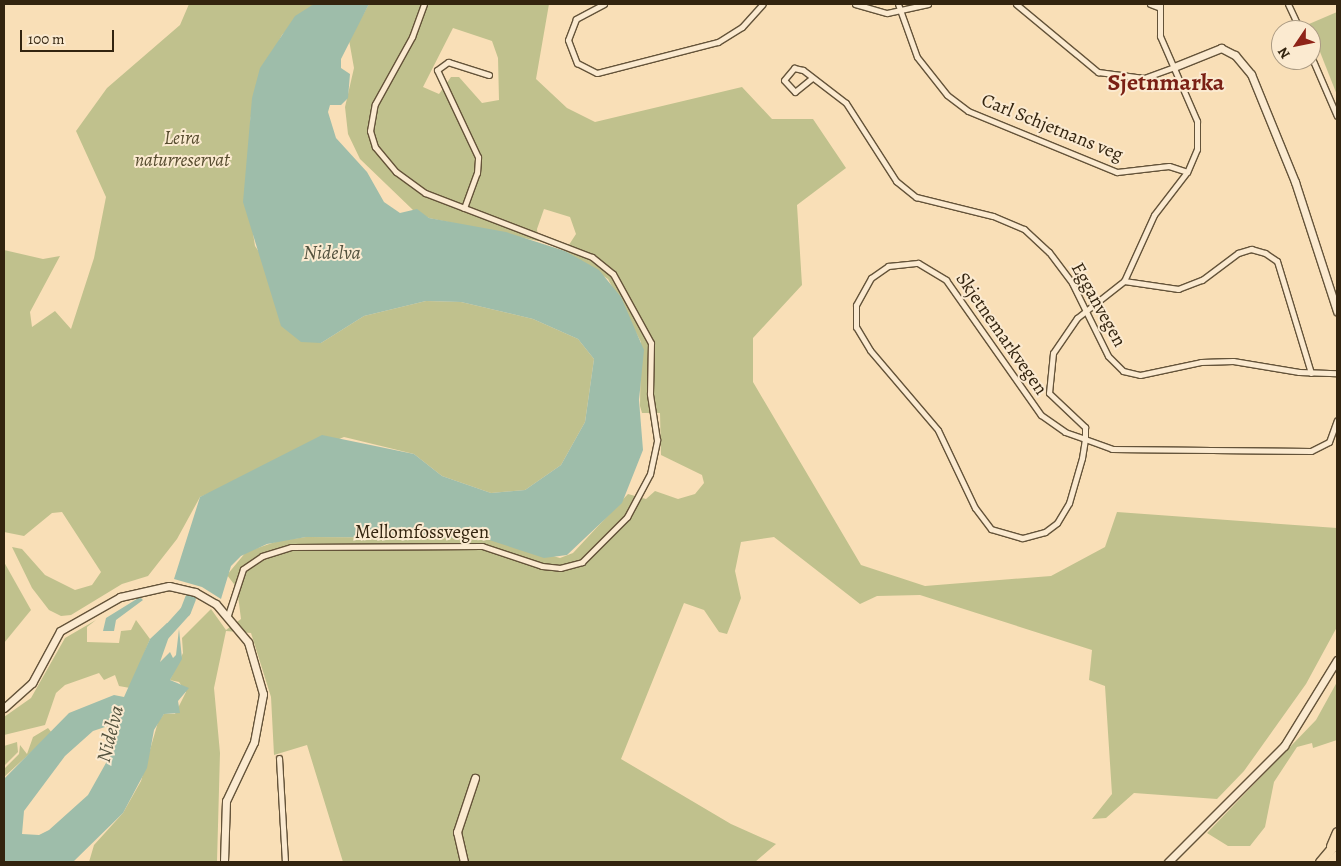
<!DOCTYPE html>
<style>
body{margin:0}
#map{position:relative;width:1341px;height:866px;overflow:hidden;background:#f9dfb7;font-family:Alegreya,serif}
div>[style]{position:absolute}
.green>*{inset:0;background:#c0c18d}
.water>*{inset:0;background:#9ebdaa}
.river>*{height:11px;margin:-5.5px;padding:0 5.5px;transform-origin:5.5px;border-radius:5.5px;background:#9ebdaa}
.roads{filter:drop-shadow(1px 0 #645339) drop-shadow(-1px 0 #645339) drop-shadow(0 1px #645339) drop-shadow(0 -1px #645339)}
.street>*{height:5px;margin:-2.5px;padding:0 2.5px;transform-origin:2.5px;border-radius:2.5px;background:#fbead0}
.secondary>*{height:7px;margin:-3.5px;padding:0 3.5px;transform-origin:3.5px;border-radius:3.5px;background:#fbead0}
.highway>*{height:9px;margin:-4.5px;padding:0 4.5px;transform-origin:4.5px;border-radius:4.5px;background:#f9dfb7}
span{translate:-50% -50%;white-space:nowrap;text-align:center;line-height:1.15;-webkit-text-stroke:4px #fbead0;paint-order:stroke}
.street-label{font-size:19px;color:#33240f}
.park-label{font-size:19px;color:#564b2e;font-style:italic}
.water-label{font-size:20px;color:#53523e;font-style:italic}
.district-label{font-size:24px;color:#7a1f14;font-weight:700}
.frame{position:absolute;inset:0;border:5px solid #33240f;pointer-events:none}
.north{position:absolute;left:1271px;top:20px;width:50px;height:50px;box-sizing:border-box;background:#fbead0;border:1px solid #ab9b83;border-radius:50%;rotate:236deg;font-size:14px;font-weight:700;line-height:20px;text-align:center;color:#33240f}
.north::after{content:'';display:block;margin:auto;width:18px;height:22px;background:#8f2418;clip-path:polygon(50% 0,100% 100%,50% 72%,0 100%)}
.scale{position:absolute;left:20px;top:30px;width:94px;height:22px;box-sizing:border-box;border:2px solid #33240f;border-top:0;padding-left:6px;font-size:15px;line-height:18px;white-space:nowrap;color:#33240f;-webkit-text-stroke:4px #fbead0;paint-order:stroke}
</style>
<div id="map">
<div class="green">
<i style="clip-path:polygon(189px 4px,314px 4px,282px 35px,259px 78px,250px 121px,250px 214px,255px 246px,321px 343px,364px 316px,426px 301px,461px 302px,533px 319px,578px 339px,594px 359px,585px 422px,561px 465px,525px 490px,491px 493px,442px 476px,414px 454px,344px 437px,200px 497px,177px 539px,148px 576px,122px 584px,71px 615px,61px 616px,49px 610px,32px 588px,12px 547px,22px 549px,45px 575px,75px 590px,92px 585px,101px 572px,62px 512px,52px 513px,24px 536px,4px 532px,4px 250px,43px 259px,60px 256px,30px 312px,32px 327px,55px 311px,71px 329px,94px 258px,106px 197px,76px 131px,107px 88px,180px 25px)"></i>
<i style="clip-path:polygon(evenodd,369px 4px,549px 4px,536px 79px,567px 108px,595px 122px,742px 87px,772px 119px,813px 119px,846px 168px,797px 205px,802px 285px,753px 338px,753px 382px,861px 565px,925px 586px,1051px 576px,1105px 547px,1117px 512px,1337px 528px,1337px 627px,1306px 684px,1244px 771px,1217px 799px,1134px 793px,1106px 818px,1092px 819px,1112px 794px,1105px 686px,1089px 680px,1092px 650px,920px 595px,877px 596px,860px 604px,774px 537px,741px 542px,735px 571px,741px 598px,727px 634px,719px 632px,704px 610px,684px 603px,621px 759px,731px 824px,776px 844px,755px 862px,343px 862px,307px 745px,274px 755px,271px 697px,251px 633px,226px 631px,214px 688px,220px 753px,217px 862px,89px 862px,94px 845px,123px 813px,141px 781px,158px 722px,164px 714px,175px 714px,186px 692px,179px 682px,170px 680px,183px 653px,182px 638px,211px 609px,226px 630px,241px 619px,237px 588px,227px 575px,246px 552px,278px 541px,306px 537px,468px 538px,495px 540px,560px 558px,573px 553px,628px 494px,646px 499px,655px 491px,678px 499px,695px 494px,704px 483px,702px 475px,661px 455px,660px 413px,642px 413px,640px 406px,641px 342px,608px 279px,565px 251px,576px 234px,570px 217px,544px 209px,537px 229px,538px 241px,429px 218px,413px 210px,360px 159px,348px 134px,345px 107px,354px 68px,349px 40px,369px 4px,453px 28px,492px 41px,498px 58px,499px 100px,482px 103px,459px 77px,451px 77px,439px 94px,423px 87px,453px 28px)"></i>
<i style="clip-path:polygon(1337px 12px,1337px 95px,1309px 24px)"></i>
<i style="clip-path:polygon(4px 562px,31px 610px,4px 643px)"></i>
<i style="clip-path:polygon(96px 620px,87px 627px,87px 642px,119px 643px,121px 631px,131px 630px,136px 620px,150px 639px,130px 688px,119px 686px,115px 675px,104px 680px,99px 673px,65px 685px,56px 693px,45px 725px,4px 735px,4px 717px,31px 698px,65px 638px)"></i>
<i style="clip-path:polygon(1337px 682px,1337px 740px,1313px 748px,1312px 743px,1297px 747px,1274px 782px,1265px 827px,1250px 846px,1228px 846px,1207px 833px,1316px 720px)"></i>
<i style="clip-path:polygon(48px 728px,52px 733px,4px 777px,4px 769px,19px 754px,20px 745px,27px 754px,33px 737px)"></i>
<i style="clip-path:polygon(17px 742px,18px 752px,4px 766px,4px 746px)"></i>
</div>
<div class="water">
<i style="clip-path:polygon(314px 4px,369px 4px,341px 59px,341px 68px,350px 74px,348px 98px,341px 105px,330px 105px,328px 112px,336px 138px,367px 172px,384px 202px,400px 213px,417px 209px,429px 218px,506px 232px,565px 251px,599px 270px,621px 297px,644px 350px,639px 400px,643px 450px,622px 503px,567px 555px,544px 558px,483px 538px,306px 537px,267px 544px,241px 556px,231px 566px,221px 599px,202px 587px,174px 579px,200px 497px,322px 435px,414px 454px,442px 476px,491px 493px,525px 490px,561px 465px,585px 422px,594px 359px,578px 339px,533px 319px,461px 302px,426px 301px,364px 316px,321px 343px,301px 342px,281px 326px,243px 202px,252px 98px,260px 68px,295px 16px)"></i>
<i style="clip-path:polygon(140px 597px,143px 600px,116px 620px,114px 631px,103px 631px,106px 618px)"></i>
<i style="clip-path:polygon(evenodd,167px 623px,173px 623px,172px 628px,160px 662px,170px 652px,173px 658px,176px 655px,179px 629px,182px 659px,170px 680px,189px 688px,178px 701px,180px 713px,164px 714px,154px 730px,147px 768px,123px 813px,73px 862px,4px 862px,4px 779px,69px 713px,114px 695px,124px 697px,150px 639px,167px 623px,111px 725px,119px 730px,111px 754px,88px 795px,49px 830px,39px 835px,22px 834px,24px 811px,65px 756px,93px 731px,111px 725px)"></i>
</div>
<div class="river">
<i style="left:164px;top:634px;width:31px;rotate:-48deg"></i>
<i style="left:185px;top:611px;width:14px;rotate:-69deg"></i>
</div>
<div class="roads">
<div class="street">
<i style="left:604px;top:4px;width:32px;rotate:152deg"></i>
<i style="left:576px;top:19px;width:22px;rotate:111deg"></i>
<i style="left:568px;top:40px;width:25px;rotate:69deg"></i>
<i style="left:577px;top:63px;width:22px;rotate:27deg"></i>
<i style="left:597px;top:73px;width:125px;rotate:-14.4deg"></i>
<i style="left:718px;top:42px;width:28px;rotate:-32deg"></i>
<i style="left:742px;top:27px;width:31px;rotate:-48deg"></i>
<i style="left:855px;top:4px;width:33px;rotate:16deg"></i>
<i style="left:887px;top:13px;width:42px;rotate:-12.4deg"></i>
<i style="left:898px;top:4px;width:56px;rotate:70.3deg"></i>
<i style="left:917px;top:57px;width:48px;rotate:51.7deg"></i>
<i style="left:947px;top:95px;width:26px;rotate:37deg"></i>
<i style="left:968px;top:111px;width:161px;rotate:22.3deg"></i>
<i style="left:1117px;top:172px;width:52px;rotate:-6.6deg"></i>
<i style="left:1169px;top:166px;width:19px;rotate:18deg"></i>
<i style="left:1016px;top:4px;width:107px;rotate:39.7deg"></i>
<i style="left:1098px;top:72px;width:46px;rotate:7.4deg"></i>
<i style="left:1144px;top:78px;width:32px;rotate:-20deg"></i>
<i style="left:1150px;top:4px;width:9px;rotate:21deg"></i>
<i style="left:1160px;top:4px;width:32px;rotate:90deg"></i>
<i style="left:1160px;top:36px;width:93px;rotate:66.5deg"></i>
<i style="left:1197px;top:121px;width:28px;rotate:90deg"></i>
<i style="left:1197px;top:149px;width:25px;rotate:113deg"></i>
<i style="left:1187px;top:172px;width:54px;rotate:127.5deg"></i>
<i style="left:1154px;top:215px;width:72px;rotate:114.4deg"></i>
<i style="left:1124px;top:281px;width:60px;rotate:141.8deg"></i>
<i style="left:1077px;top:318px;width:42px;rotate:124.4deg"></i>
<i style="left:1053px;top:353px;width:40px;rotate:95.7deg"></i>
<i style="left:1049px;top:393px;width:50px;rotate:43.4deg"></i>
<i style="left:1085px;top:427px;width:12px;rotate:90deg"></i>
<i style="left:1085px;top:439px;width:19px;rotate:99deg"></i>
<i style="left:1082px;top:458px;width:47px;rotate:106.1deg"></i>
<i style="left:1069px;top:503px;width:23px;rotate:121deg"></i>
<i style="left:1057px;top:523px;width:15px;rotate:143deg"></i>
<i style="left:1045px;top:532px;width:24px;rotate:165deg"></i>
<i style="left:1022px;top:538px;width:32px;rotate:-164deg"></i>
<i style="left:991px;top:529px;width:26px;rotate:-127deg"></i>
<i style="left:975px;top:508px;width:86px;rotate:-115.4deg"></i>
<i style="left:938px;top:430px;width:105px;rotate:-130.4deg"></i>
<i style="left:870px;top:350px;width:27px;rotate:-121deg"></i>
<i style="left:856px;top:327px;width:22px;rotate:-90deg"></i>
<i style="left:856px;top:305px;width:31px;rotate:-61deg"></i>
<i style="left:871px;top:278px;width:21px;rotate:-35deg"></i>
<i style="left:888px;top:266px;width:30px;rotate:-6deg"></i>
<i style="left:918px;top:263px;width:33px;rotate:31deg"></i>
<i style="left:946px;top:280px;width:165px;rotate:54.9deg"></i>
<i style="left:1041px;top:415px;width:29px;rotate:35deg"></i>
<i style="left:1065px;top:432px;width:21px;rotate:19deg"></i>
<i style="left:1085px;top:439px;width:29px;rotate:20deg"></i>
<i style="left:1112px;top:449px;width:199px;rotate:0.6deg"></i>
<i style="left:1311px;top:451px;width:20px;rotate:-27deg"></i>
<i style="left:1329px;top:442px;width:23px;rotate:-70deg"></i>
<i style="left:1288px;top:4px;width:29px;rotate:65deg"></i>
<i style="left:1311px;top:56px;width:65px;rotate:66.6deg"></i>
<i style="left:812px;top:78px;width:22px;rotate:141deg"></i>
<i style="left:795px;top:92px;width:16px;rotate:-133deg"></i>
<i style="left:784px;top:80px;width:16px;rotate:-50deg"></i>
<i style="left:794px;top:68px;width:9px;rotate:13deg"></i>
<i style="left:803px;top:70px;width:54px;rotate:37.5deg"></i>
<i style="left:846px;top:103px;width:93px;rotate:57.3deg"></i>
<i style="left:896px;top:181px;width:26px;rotate:39deg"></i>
<i style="left:916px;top:197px;width:79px;rotate:13.9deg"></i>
<i style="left:993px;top:216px;width:34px;rotate:23deg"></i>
<i style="left:1024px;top:229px;width:34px;rotate:43deg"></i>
<i style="left:1049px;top:252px;width:39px;rotate:53deg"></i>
<i style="left:1072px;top:283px;width:81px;rotate:63.7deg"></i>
<i style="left:1108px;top:356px;width:21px;rotate:45deg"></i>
<i style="left:1123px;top:371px;width:17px;rotate:13deg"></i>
<i style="left:1140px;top:375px;width:62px;rotate:-12deg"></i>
<i style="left:1201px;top:362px;width:32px;rotate:-2deg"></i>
<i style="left:1233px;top:361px;width:67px;rotate:9.5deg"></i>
<i style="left:1299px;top:372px;width:38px;rotate:2deg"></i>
<i style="left:464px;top:208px;width:37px;rotate:-70deg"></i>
<i style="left:477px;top:173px;width:16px;rotate:-86deg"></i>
<i style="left:478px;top:157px;width:96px;rotate:-115.2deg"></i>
<i style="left:437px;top:70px;width:14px;rotate:-36deg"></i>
<i style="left:448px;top:62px;width:43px;rotate:17.6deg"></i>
<i style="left:1124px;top:281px;width:55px;rotate:8.4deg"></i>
<i style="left:1178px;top:289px;width:26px;rotate:-21deg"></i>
<i style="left:1202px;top:280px;width:45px;rotate:-36.9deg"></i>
<i style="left:1238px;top:253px;width:14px;rotate:-17deg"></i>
<i style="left:1251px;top:249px;width:15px;rotate:16deg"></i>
<i style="left:1265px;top:253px;width:14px;rotate:34deg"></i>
<i style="left:1277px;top:261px;width:117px;rotate:73.1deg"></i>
<i style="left:228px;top:615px;width:48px;rotate:-71.9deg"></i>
<i style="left:243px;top:569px;width:23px;rotate:-34deg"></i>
<i style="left:262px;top:556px;width:30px;rotate:-17deg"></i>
<i style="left:291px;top:547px;width:191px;rotate:-0.3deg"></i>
<i style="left:482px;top:546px;width:63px;rotate:18.4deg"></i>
<i style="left:542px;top:566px;width:18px;rotate:6deg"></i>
<i style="left:560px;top:568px;width:23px;rotate:-15deg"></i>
<i style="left:582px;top:562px;width:64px;rotate:-45deg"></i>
<i style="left:627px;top:517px;width:49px;rotate:-61.9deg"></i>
<i style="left:650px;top:474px;width:35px;rotate:-78deg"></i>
<i style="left:657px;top:440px;width:47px;rotate:-98.7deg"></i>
<i style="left:650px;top:394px;width:51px;rotate:-88.9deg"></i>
<i style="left:651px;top:343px;width:79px;rotate:-118.8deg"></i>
<i style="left:613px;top:274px;width:27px;rotate:-141deg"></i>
<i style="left:592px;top:257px;width:179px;rotate:-159deg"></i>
<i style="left:425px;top:193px;width:36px;rotate:-144deg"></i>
<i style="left:396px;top:172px;width:33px;rotate:-130deg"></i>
<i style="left:375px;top:147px;width:17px;rotate:-107deg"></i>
<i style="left:370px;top:131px;width:27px;rotate:-80deg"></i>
<i style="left:375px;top:104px;width:77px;rotate:-61.1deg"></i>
<i style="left:412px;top:37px;width:35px;rotate:-70deg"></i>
<i style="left:279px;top:758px;width:104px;rotate:86.7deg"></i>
</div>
<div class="secondary">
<i style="left:1174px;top:67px;width:51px;rotate:-22deg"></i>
<i style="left:1221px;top:48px;width:16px;rotate:27deg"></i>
<i style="left:1235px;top:55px;width:25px;rotate:50deg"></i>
<i style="left:1251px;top:74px;width:117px;rotate:67.8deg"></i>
<i style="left:1295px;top:182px;width:136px;rotate:72deg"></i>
<i style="left:4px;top:708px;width:38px;rotate:-42deg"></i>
<i style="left:32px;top:683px;width:59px;rotate:-61.7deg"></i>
<i style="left:60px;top:631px;width:69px;rotate:-29.5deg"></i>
<i style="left:120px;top:597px;width:50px;rotate:-12.7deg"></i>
<i style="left:169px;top:586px;width:27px;rotate:13deg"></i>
<i style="left:195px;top:592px;width:24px;rotate:30deg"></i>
<i style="left:216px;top:604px;width:50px;rotate:49.9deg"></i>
<i style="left:248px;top:642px;width:54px;rotate:73.9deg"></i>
<i style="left:263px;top:694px;width:49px;rotate:100.6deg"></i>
<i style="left:254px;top:742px;width:65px;rotate:115.4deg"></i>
<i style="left:226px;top:801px;width:61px;rotate:91.9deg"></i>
<i style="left:464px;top:862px;width:31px;rotate:-103deg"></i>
<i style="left:457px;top:832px;width:57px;rotate:-71.6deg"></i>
<i style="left:1168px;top:862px;width:164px;rotate:-45deg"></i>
<i style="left:1284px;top:746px;width:101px;rotate:-58.4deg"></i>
</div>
<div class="highway">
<i style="left:1331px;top:846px;width:15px;rotate:-67deg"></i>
<i style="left:1320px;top:862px;width:26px;rotate:-50deg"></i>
<i style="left:1331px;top:862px;width:9px;rotate:-49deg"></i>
</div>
</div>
<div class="street-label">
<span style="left:1052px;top:128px;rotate:22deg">Carl Schjetnans veg</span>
<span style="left:1098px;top:305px;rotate:61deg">Egganvegen</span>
<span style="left:1001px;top:334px;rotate:55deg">Skjetnemarkvegen</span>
<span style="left:422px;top:533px">Mellomfossvegen</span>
</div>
<div class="park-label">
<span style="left:182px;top:150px">Leira<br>naturreservat</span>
</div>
<div class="water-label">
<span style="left:332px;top:252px">Nidelva</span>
<span style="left:110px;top:734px;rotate:-76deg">Nidelva</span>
</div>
<div class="district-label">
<span style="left:1166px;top:83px">Sjetnmarka</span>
</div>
<div class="frame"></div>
<div class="north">N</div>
<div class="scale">100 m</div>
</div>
